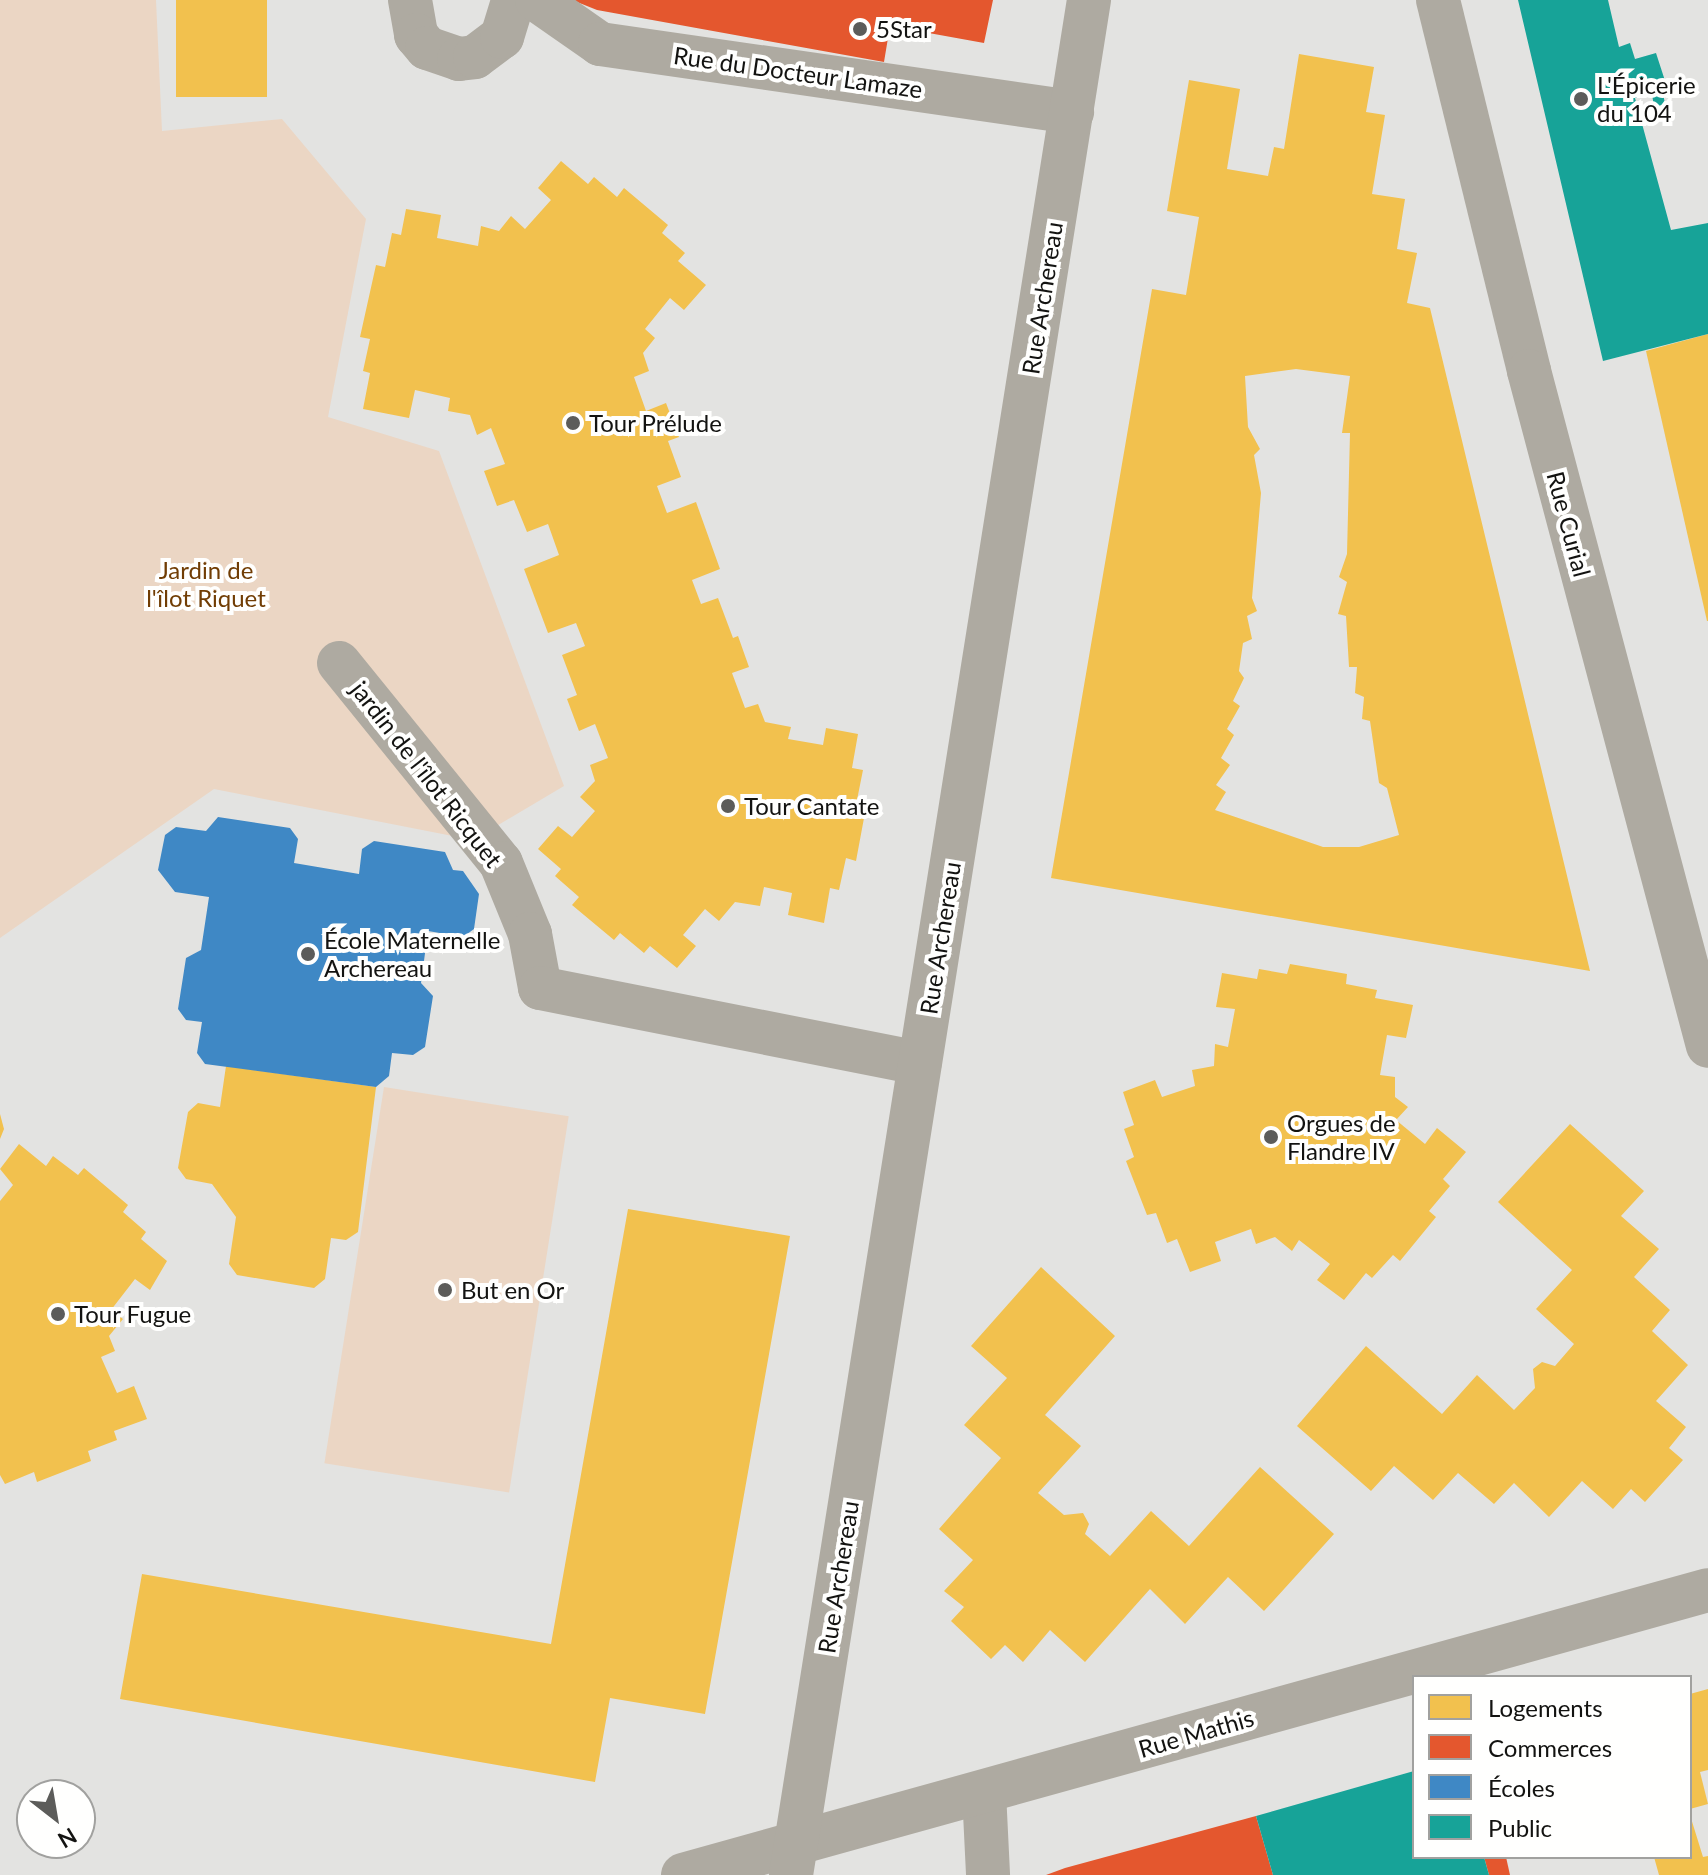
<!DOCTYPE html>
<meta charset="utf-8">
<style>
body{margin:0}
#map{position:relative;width:1708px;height:1875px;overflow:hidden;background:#e3e3e1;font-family:Lato,sans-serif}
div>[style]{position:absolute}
.green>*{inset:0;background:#ebd6c4;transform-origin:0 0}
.homes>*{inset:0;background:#f2c14e;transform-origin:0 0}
.shops>*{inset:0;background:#e4572e}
.schools>*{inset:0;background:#3f88c5}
.public>*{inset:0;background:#17a398}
.pedestrian>*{height:44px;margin:-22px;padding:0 22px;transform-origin:22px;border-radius:22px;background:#aeaaa1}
.minor>*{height:44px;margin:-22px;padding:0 22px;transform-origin:22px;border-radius:22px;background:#aeaaa1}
.tertiary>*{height:44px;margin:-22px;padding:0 22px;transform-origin:22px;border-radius:22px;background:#aeaaa1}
.dots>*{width:22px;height:22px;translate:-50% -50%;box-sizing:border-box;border:4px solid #fffffe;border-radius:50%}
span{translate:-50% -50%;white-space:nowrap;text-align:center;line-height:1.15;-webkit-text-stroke:8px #fffffe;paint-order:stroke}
.poi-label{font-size:24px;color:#131311}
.left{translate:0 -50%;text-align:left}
.street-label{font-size:24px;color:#131311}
.park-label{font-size:24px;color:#713d04}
.legend{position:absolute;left:1412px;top:1675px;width:280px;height:184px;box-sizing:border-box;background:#fffffe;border:2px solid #a1a19f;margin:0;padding:10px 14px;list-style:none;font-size:24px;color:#131311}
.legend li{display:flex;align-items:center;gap:16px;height:40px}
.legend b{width:40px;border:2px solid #a1a19f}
.north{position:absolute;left:16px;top:1779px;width:80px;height:80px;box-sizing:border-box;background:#fffffe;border:2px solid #a1a19f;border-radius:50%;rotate:149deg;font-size:22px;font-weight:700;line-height:32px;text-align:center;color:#131311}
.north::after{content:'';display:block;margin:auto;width:28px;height:36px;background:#5c5c5a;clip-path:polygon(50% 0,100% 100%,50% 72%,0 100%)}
</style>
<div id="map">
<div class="green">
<i style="clip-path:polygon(0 0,156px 0,162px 131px,282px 119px,366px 219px,328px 417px,439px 451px,564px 786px,473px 840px,214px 789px,0 938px)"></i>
<i style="left:384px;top:1087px;width:187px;height:381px;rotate:9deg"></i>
</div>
<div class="homes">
<i style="left:176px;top:0;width:91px;height:97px"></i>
<i style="clip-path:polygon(evenodd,1299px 54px,1374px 67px,1366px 112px,1385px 115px,1372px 194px,1405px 199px,1397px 249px,1417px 253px,1407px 303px,1430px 308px,1590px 971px,1051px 878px,1152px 289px,1186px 295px,1199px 217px,1167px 211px,1189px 80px,1240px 89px,1227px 169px,1268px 176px,1274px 147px,1284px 149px,1299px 54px,1296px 369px,1350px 376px,1342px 433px,1350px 433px,1347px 554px,1339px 577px,1347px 582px,1338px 614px,1346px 616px,1349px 667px,1357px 667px,1355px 693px,1364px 697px,1362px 719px,1370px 721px,1379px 783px,1387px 788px,1399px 835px,1359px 847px,1323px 847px,1215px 810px,1226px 792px,1216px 785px,1230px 765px,1221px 758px,1234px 735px,1227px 729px,1240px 706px,1233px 701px,1244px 678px,1239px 671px,1243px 643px,1252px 639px,1247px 616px,1257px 611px,1252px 598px,1261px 493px,1254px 455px,1260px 449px,1248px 427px,1245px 376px,1296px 369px)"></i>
<i style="clip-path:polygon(561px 161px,588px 184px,594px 177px,617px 197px,624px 188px,668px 225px,662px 233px,685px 253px,678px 261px,706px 285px,684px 310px,670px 298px,645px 329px,655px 338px,643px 353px,649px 371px,634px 377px,646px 411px,666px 403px,679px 437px,668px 441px,681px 477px,657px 486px,667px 513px,696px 502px,720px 569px,692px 580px,701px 604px,718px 598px,733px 638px,738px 636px,749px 667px,732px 673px,745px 708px,758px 704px,765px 722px,791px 727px,788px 739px,823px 745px,826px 728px,858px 734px,852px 768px,863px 770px,857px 800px,867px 802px,856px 861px,846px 858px,839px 890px,830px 888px,824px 923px,788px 915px,792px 893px,764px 887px,760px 906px,735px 902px,719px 921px,705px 909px,683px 935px,696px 946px,677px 968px,650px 946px,644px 953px,620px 933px,614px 940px,572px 905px,579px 897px,555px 876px,561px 869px,538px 849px,558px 826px,572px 837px,595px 811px,580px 797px,595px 781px,590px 765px,608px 758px,595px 724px,579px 731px,567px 699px,577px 695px,562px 655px,585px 646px,576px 623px,548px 633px,524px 569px,559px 555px,548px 524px,527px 532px,514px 500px,497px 506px,484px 471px,505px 464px,491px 428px,477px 435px,470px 415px,448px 411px,450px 398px,415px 390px,409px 418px,363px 409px,370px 373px,363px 371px,370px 339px,360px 337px,376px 265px,385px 267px,392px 233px,401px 235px,406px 209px,441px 215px,437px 238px,478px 246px,481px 226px,499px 231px,511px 216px,525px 229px,551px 200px,538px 188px)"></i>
<i style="clip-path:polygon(1708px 334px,1708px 621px,1707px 621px,1646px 351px)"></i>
<i style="clip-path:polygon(1290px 964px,1347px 974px,1346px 984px,1377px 990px,1375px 998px,1413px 1005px,1406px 1038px,1387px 1035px,1380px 1075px,1395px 1077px,1395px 1097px,1408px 1107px,1396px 1120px,1425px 1144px,1437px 1128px,1466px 1152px,1443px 1179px,1450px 1186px,1429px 1211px,1436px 1217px,1400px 1261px,1393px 1255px,1372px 1278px,1366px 1273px,1344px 1300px,1317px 1280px,1330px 1264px,1299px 1240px,1292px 1251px,1275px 1237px,1256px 1244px,1251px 1229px,1215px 1242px,1221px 1261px,1190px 1272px,1177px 1239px,1167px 1243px,1156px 1213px,1147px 1215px,1126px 1161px,1134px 1157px,1124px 1129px,1134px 1125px,1123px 1092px,1155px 1080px,1162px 1097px,1195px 1086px,1192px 1070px,1214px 1066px,1215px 1044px,1228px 1047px,1235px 1009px,1216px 1007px,1222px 973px,1257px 979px,1259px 969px,1287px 974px)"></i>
<i style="clip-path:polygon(226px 1066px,376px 1087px,358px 1232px,346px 1240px,331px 1238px,325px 1279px,314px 1288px,237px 1275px,229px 1264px,236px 1217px,212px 1184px,186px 1179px,178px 1168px,188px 1112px,198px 1103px,220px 1107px)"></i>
<i style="clip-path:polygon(0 1114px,4px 1129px,0 1139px)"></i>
<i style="clip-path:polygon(1570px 1124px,1644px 1191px,1621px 1216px,1659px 1249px,1634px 1277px,1670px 1310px,1652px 1331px,1688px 1365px,1656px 1401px,1686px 1427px,1669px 1448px,1683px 1460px,1645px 1502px,1631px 1489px,1613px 1509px,1582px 1481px,1549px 1517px,1514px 1483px,1494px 1504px,1458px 1473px,1433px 1500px,1394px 1466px,1371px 1491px,1297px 1426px,1366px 1346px,1442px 1414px,1477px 1375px,1514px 1410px,1535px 1388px,1533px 1369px,1542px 1362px,1555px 1366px,1574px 1344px,1536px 1309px,1572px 1270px,1498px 1202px)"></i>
<i style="clip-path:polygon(19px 1144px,46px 1166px,53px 1156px,78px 1175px,84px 1168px,128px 1205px,123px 1212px,146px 1232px,141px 1239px,167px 1261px,150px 1290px,135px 1279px,111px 1310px,123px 1319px,109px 1336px,115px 1351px,101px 1357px,117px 1393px,134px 1386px,147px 1419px,114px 1431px,117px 1440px,88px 1451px,91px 1461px,37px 1482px,34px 1472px,5px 1484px,0 1475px,0 1201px,13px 1185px,0 1169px)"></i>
<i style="clip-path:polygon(628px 1209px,790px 1236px,705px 1714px,610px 1698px,595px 1782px,120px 1699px,142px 1574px,551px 1644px)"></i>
<i style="clip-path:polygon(1041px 1267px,1115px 1336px,1045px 1415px,1081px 1446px,1038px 1493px,1064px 1515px,1083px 1513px,1089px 1524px,1085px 1534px,1110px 1556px,1151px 1511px,1189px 1546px,1260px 1467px,1334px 1534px,1264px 1611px,1228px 1577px,1185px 1624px,1150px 1589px,1085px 1662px,1050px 1630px,1023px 1662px,1005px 1645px,991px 1659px,951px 1621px,964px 1607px,944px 1591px,973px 1560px,939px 1529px,1001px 1458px,964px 1425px,1007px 1378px,971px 1346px)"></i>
<i style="clip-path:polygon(1708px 1689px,1708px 1770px,1700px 1772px,1708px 1804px,1690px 1809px,1690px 1694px)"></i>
<i style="clip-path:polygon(1690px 1815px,1703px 1857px,1708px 1856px,1708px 1875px,1659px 1875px,1654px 1857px,1690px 1857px)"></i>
</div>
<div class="shops">
<i style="clip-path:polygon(572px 0,993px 0,984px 43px,890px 26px,884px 62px,597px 10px)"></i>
<i style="clip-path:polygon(1256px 1816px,1273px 1875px,1046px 1875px,1065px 1868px)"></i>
<i style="clip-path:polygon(1484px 1857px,1506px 1857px,1510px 1875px,1489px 1875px)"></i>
</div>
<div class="schools">
<i style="clip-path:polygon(218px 817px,290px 828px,298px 839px,294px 863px,359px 874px,362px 849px,374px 841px,445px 852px,453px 870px,463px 871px,479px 894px,474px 929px,463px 937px,428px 931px,421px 983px,433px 996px,425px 1047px,413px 1055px,392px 1053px,389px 1076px,376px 1087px,205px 1064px,197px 1053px,202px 1022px,186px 1020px,178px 1009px,186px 958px,201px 950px,209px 897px,175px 892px,158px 870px,165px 835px,176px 827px,206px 831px)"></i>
</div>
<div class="public">
<i style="clip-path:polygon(1518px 0,1608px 0,1619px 47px,1630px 43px,1635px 59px,1656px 53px,1668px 90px,1663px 93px,1665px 104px,1654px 107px,1652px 94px,1635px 98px,1671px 230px,1708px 223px,1708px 334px,1603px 361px)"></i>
<i style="clip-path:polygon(1414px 1771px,1414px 1857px,1484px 1857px,1489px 1875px,1273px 1875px,1256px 1816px)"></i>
</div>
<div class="pedestrian">
<i style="left:410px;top:0;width:36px;rotate:80deg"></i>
<i style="left:416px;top:35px;width:17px;rotate:50deg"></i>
<i style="left:427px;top:48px;width:34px;rotate:19deg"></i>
<i style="left:459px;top:59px;width:16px;rotate:-7deg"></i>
<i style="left:475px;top:57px;width:34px;rotate:-37deg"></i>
<i style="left:502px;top:37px;width:39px;rotate:-73deg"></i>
<i style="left:537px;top:0;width:77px;rotate:34.9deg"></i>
<i style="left:600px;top:44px;width:477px;rotate:8.2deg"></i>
<i style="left:339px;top:663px;width:257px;rotate:51deg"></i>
<i style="left:501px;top:863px;width:77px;rotate:67.8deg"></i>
<i style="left:530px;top:934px;width:55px;rotate:79.5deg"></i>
<i style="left:540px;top:988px;width:387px;rotate:11.2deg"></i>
<i style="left:683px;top:1875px;width:118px;rotate:-15.7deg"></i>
</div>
<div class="minor">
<i style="left:984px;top:1792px;width:83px;rotate:87.2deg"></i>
<i style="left:797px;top:1843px;width:945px;rotate:-15.52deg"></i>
<i style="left:791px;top:1875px;width:1899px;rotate:-80.97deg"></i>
</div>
<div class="tertiary">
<i style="left:1438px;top:0;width:382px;rotate:76.2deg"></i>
<i style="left:1529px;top:371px;width:698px;rotate:75.15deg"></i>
</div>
<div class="dots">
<i style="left:860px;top:29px;background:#5c5c5a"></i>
<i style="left:1581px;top:99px;background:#5c5c5a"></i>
<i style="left:573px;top:423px;background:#5c5c5a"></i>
<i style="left:728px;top:806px;background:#5c5c5a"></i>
<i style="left:308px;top:954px;background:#5c5c5a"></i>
<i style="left:1271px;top:1137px;background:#5c5c5a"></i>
<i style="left:445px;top:1290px;background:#5c5c5a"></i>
<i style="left:58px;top:1314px;background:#5c5c5a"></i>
</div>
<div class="poi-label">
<span class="left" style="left:876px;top:29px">5Star</span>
<span class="left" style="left:1597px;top:99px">L'Épicerie<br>du 104</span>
<span class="left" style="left:589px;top:423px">Tour Prélude</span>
<span class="left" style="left:744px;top:806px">Tour Cantate</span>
<span class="left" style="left:324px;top:954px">École Maternelle<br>Archereau</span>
<span class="left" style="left:1287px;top:1137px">Orgues de<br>Flandre IV</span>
<span class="left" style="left:461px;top:1290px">But en Or</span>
<span class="left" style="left:74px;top:1314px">Tour Fugue</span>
</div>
<div class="street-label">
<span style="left:798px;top:72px;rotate:8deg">Rue du Docteur Lamaze</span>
<span style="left:1042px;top:298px;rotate:-81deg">Rue Archereau</span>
<span style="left:1569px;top:524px;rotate:75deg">Rue Curial</span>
<span style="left:427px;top:774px;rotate:52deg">jardin de l'îlot Ricquet</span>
<span style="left:940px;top:938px;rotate:-81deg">Rue Archereau</span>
<span style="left:838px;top:1577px;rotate:-81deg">Rue Archereau</span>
<span style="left:1196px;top:1733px;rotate:-16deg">Rue Mathis</span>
</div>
<div class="park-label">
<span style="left:206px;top:584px">Jardin de<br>l'îlot Riquet</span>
</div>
<ul class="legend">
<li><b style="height:22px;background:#f2c14e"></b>Logements</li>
<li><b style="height:22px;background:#e4572e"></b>Commerces</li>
<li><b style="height:22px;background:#3f88c5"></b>Écoles</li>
<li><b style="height:22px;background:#17a398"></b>Public</li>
</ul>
<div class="north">N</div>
</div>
